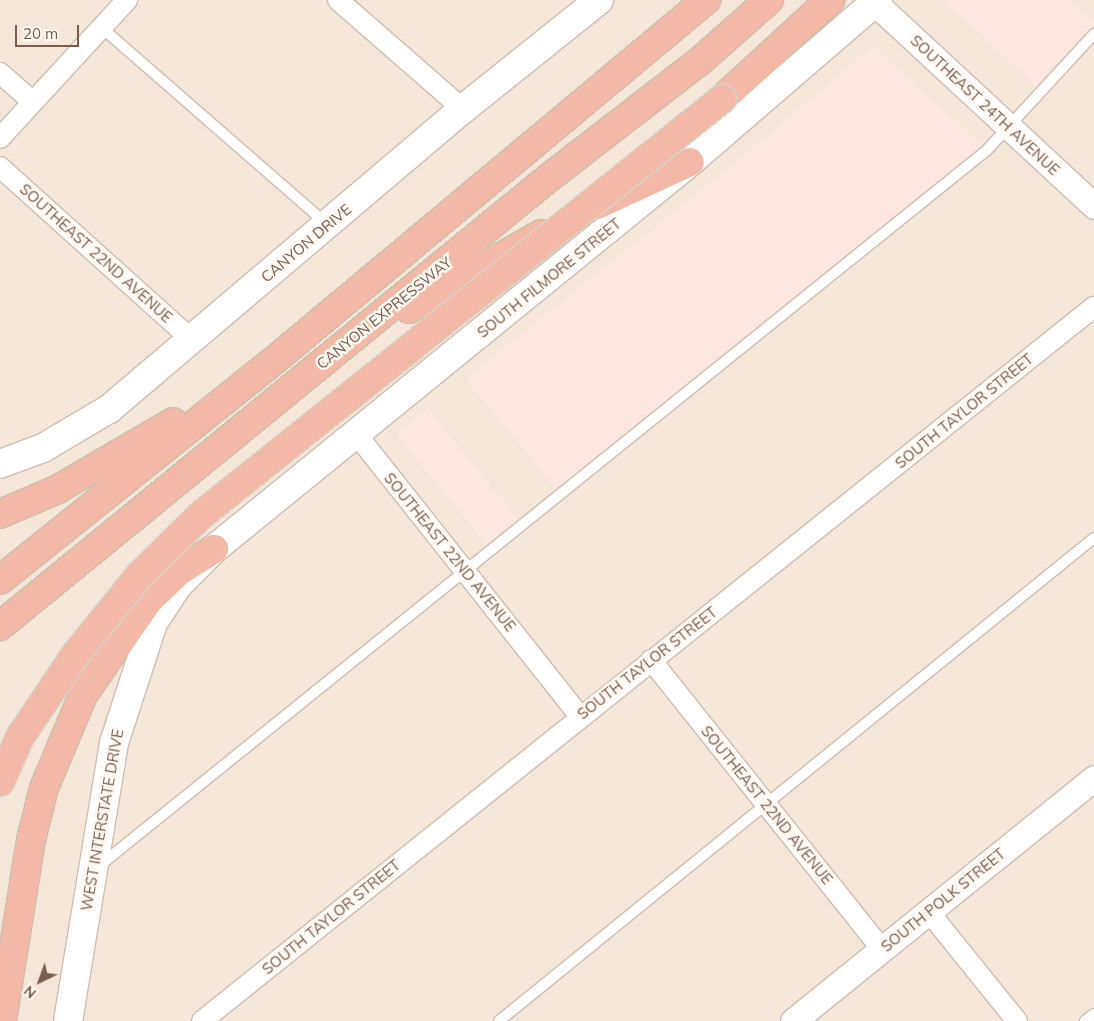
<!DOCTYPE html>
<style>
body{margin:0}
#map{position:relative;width:1094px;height:1021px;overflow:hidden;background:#fcf5ec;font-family:Mulish,sans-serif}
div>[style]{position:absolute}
.residential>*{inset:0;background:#f4e7da;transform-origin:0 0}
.commercial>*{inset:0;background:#fce8e0;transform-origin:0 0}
.roads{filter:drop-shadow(1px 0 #cebdb1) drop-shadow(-1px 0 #cebdb1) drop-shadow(0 1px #cebdb1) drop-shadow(0 -1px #cebdb1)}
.service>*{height:10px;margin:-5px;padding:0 5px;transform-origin:5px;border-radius:5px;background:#fff}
.minor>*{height:20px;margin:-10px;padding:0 10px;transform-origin:10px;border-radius:10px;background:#fff}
.tertiary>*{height:25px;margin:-12.5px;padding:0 12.5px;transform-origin:12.5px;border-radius:12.5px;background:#fff}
.secondary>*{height:28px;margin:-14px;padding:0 14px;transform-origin:14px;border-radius:14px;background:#fff}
.motorway>*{height:28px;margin:-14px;padding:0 14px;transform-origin:14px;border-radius:14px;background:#f3b8a6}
.bridges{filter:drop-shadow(1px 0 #d9d1ce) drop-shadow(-1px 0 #d9d1ce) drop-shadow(0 1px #d9d1ce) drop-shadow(0 -1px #d9d1ce)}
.motorway-bridge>*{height:28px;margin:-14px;padding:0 14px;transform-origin:14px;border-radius:14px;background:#f3b8a6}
span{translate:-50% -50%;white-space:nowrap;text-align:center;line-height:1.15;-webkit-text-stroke:5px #fef9f2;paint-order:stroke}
.street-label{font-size:15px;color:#775c4f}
.north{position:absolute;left:15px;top:956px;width:50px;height:50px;-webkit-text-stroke:4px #fef9f2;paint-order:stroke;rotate:222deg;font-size:14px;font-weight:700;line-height:20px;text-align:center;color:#775c4f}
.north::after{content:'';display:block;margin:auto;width:18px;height:22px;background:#775c4f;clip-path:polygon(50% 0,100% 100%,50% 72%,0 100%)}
.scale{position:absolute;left:15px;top:25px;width:64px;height:22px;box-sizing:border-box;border:2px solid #775c4f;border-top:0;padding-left:6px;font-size:15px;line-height:18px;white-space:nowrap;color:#775c4f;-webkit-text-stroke:4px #fef9f2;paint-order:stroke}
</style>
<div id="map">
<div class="residential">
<i style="left:0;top:0;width:1094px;height:1021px"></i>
</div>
<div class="commercial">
<i style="clip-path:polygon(942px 0,1068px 0,1094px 23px,1037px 85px)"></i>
<i style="clip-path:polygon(873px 47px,983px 146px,556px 490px,466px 379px,734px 164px)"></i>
<i style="left:428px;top:408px;width:143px;height:41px;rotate:51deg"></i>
</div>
<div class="roads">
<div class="service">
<i style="left:101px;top:27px;width:300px;rotate:41.1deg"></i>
<i style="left:99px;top:866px;width:1141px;rotate:-38.88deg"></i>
<i style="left:987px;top:150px;width:158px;rotate:-47.3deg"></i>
<i style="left:499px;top:1021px;width:766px;rotate:-39.07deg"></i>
<i style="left:1085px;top:1021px;width:11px;rotate:-38deg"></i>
</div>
<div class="minor">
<i style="left:338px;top:0;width:166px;rotate:41.1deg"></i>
<i style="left:0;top:73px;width:44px;rotate:41.3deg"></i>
<i style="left:0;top:138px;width:188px;rotate:-47.4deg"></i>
<i style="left:0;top:167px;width:258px;rotate:42deg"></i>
<i style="left:357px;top:435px;width:359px;rotate:51.6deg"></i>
<i style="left:651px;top:660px;width:370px;rotate:51.4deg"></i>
<i style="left:929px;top:912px;width:140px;rotate:51.1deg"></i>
<i style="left:202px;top:1021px;width:1143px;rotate:-38.68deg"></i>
</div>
<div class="tertiary">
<i style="left:875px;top:3px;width:299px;rotate:42.8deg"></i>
<i style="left:793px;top:1021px;width:387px;rotate:-38.9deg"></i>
</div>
<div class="secondary">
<i style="left:0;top:464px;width:46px;rotate:-20.4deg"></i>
<i style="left:43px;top:448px;width:77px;rotate:-30.6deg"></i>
<i style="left:109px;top:409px;width:464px;rotate:-40.3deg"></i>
<i style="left:463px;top:109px;width:174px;rotate:-38.7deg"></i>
<i style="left:68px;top:1021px;width:282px;rotate:-80.6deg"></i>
<i style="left:114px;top:743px;width:126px;rotate:-72deg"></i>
<i style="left:153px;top:623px;width:45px;rotate:-56.7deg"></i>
<i style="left:178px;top:585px;width:51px;rotate:-45deg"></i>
<i style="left:214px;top:549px;width:613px;rotate:-39.11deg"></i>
<i style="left:690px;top:162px;width:248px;rotate:-40.8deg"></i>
</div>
<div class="motorway">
<i style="left:722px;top:99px;width:147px;rotate:-42.5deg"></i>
<i style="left:597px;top:205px;width:102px;rotate:-24.8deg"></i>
<i style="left:409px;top:309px;width:152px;rotate:-29.6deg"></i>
<i style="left:0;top:514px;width:63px;rotate:-23.3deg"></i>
<i style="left:58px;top:489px;width:133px;rotate:-30.2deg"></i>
<i style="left:0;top:580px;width:347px;rotate:-38.7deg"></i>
<i style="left:271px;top:363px;width:567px;rotate:-39.84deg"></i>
<i style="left:0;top:626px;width:711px;rotate:-39.24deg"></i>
<i style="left:551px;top:176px;width:188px;rotate:-37.7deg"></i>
<i style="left:700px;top:61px;width:92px;rotate:-41.5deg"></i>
<i style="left:2px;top:1021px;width:183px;rotate:-80.9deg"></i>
<i style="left:31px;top:840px;width:54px;rotate:-76deg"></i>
<i style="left:44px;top:788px;width:101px;rotate:-67.2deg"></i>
<i style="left:83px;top:695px;width:114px;rotate:-55.3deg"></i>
<i style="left:148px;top:601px;width:42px;rotate:-44deg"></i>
<i style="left:178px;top:572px;width:43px;rotate:-32.6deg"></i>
</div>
</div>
<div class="bridges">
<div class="motorway-bridge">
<i style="left:0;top:782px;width:49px;rotate:-66deg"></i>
<i style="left:20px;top:737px;width:99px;rotate:-56.1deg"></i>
<i style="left:75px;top:655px;width:102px;rotate:-51deg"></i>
<i style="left:139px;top:576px;width:87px;rotate:-44.5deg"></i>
<i style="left:201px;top:515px;width:667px;rotate:-38.61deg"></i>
</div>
</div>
<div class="street-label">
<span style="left:985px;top:105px;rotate:43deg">SOUTHEAST 24TH AVENUE</span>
<span style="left:306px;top:243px;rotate:-40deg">CANYON DRIVE</span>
<span style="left:96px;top:253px;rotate:42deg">SOUTHEAST 22ND AVENUE</span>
<span style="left:549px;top:278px;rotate:-39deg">SOUTH FILMORE STREET</span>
<span style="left:384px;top:313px;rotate:-39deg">CANYON EXPRESSWAY</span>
<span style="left:964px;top:411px;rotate:-39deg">SOUTH TAYLOR STREET</span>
<span style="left:450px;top:552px;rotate:51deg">SOUTHEAST 22ND AVENUE</span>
<span style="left:647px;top:663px;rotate:-38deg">SOUTH TAYLOR STREET</span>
<span style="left:767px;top:805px;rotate:51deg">SOUTHEAST 22ND AVENUE</span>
<span style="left:102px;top:820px;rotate:-80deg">WEST INTERSTATE DRIVE</span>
<span style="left:943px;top:900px;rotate:-39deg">SOUTH POLK STREET</span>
<span style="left:331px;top:917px;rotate:-39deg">SOUTH TAYLOR STREET</span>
</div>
<div class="north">N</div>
<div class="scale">20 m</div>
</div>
